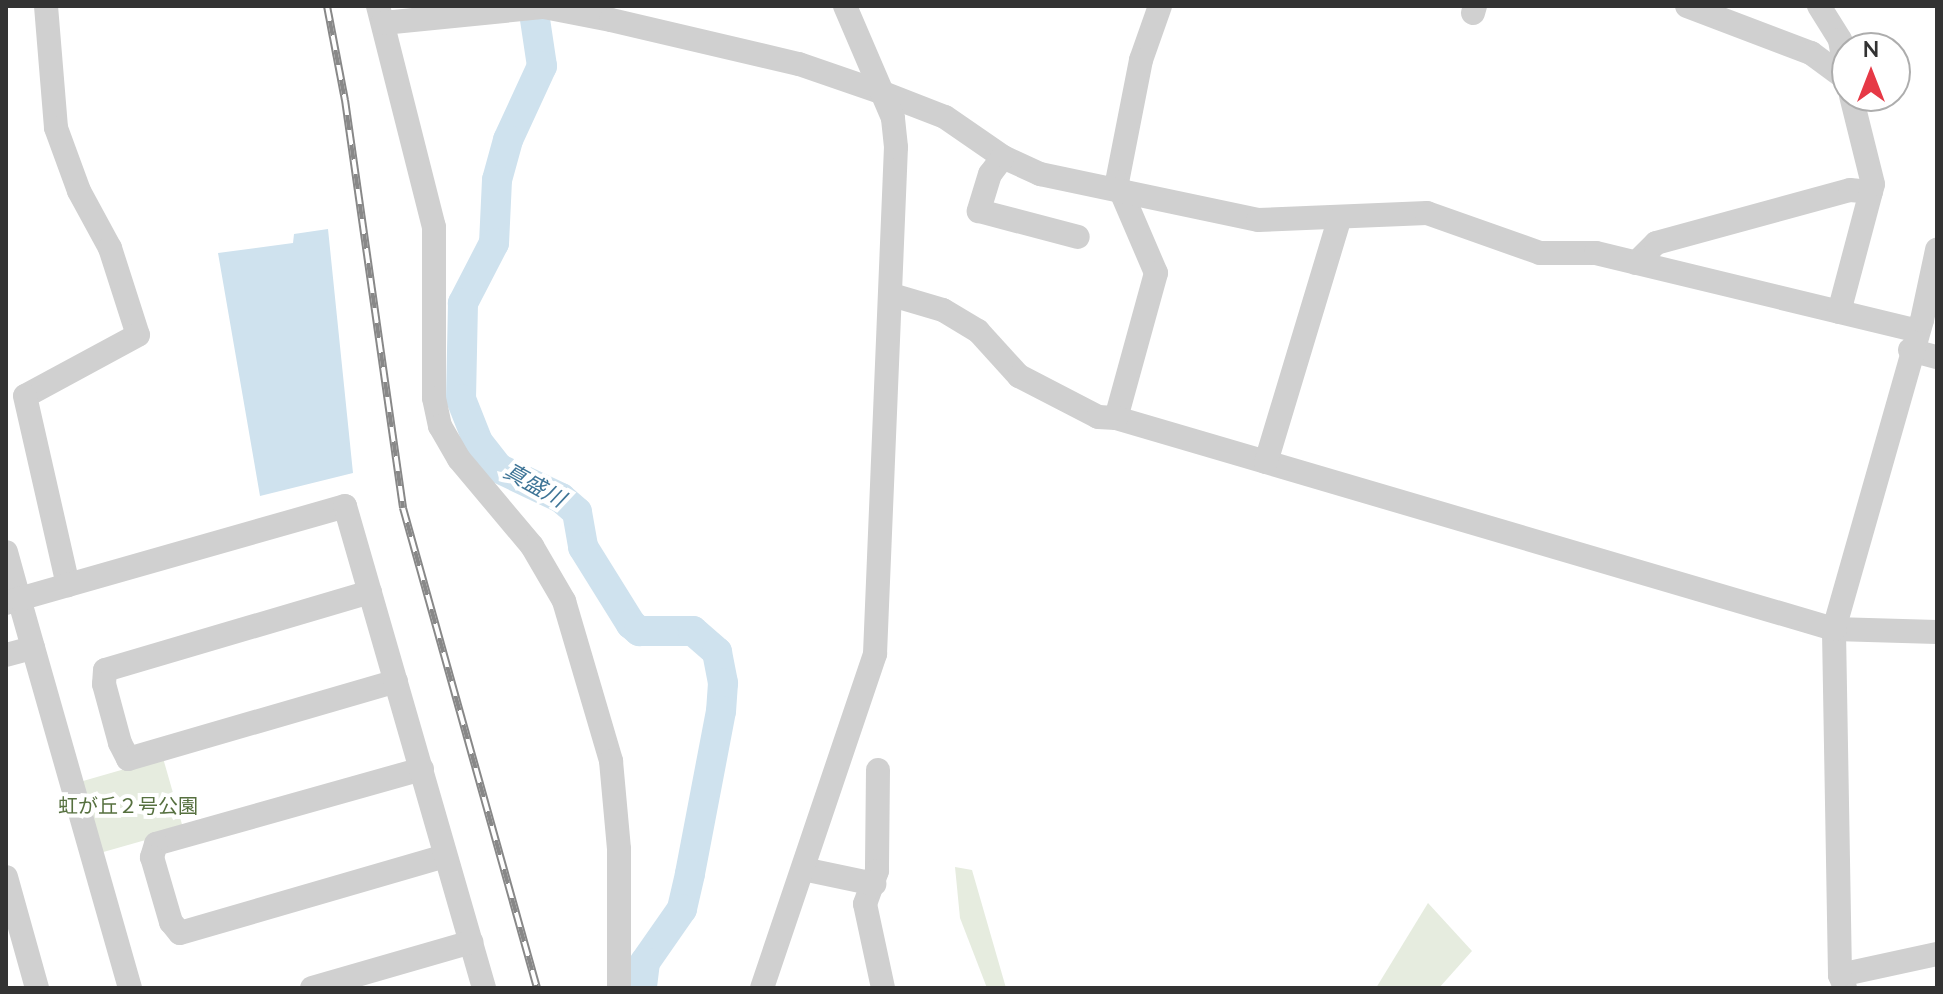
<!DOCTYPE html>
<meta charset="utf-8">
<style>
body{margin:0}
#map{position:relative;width:1943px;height:994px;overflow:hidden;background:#fff;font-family:"Nunito Sans","Noto Sans JP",sans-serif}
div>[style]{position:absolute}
.green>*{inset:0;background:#e6ecdf;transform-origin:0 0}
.water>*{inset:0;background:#cfe2ee}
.river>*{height:30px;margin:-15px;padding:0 15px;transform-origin:15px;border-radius:15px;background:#cfe2ee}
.minor>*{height:24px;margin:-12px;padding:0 12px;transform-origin:12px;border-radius:12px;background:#d0d0d0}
.rail>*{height:8px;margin-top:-4px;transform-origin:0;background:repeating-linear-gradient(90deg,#fff 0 15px,#888 0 30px);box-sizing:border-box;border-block:2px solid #888}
span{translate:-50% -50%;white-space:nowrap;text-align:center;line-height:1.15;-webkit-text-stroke:8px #fff;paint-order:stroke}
.park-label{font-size:20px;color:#56703f}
.water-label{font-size:22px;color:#3f7597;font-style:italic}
.frame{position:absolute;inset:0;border:8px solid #333;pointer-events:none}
.north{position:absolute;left:1831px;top:32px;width:80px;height:80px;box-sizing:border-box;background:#fff;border:2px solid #adadad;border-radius:50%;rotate:0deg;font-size:22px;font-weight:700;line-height:32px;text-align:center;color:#333}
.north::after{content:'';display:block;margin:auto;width:28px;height:36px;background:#e63946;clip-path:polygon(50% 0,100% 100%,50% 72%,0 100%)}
</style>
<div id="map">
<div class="green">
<i style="left:163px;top:758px;width:74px;height:85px;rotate:74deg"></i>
<i style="clip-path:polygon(955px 867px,972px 870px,1006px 988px,987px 988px,960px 918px)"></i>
<i style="clip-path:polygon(1428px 903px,1472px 951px,1439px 988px,1376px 988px)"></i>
</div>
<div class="water">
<i style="clip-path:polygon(328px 229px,353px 473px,260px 496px,218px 253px,293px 243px,294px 234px)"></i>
</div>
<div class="river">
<i style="left:533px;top:6px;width:61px;rotate:81.5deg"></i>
<i style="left:542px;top:66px;width:81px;rotate:114.7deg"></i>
<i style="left:508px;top:140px;width:41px;rotate:105.4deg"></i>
<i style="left:497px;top:180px;width:63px;rotate:92.7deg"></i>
<i style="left:494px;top:243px;width:68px;rotate:117.3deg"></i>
<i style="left:463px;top:303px;width:96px;rotate:91.2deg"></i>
<i style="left:461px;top:399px;width:46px;rotate:68.4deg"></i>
<i style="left:478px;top:442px;width:33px;rotate:52deg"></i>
<i style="left:498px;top:468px;width:70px;rotate:25.5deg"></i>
<i style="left:561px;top:498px;width:21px;rotate:41deg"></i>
<i style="left:577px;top:512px;width:36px;rotate:80deg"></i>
<i style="left:583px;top:547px;width:91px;rotate:58.1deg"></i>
<i style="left:631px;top:624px;width:11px;rotate:41deg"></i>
<i style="left:639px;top:631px;width:54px"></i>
<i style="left:693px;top:631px;width:32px;rotate:41deg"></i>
<i style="left:717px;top:652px;width:32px;rotate:79deg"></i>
<i style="left:723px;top:683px;width:28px;rotate:94deg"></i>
<i style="left:721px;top:711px;width:166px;rotate:100.8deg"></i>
<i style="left:690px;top:874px;width:36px;rotate:103deg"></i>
<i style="left:682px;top:909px;width:65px;rotate:124.9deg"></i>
<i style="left:645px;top:962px;width:26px;rotate:97deg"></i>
</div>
<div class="minor">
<i style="left:46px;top:6px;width:122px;rotate:85.3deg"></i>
<i style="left:56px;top:128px;width:67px;rotate:69.9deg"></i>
<i style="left:79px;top:191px;width:65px;rotate:61.5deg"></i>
<i style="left:110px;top:248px;width:91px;rotate:72.2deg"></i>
<i style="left:138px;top:335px;width:128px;rotate:151.6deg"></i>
<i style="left:25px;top:396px;width:194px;rotate:77.2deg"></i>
<i style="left:378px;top:6px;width:228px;rotate:75.8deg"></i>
<i style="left:434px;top:227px;width:171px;rotate:90deg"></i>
<i style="left:434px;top:398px;width:29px;rotate:78deg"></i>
<i style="left:440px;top:426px;width:38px;rotate:60deg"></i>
<i style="left:459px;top:459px;width:114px;rotate:50deg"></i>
<i style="left:532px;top:546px;width:64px;rotate:59.8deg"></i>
<i style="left:564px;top:601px;width:167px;rotate:73.6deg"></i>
<i style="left:611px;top:761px;width:88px;rotate:84.8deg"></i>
<i style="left:619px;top:849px;width:139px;rotate:90deg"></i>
<i style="left:1160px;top:6px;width:57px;rotate:109.4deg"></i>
<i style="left:1141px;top:60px;width:124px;rotate:101.1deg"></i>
<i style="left:1117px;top:182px;width:99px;rotate:66.8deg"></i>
<i style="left:1156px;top:273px;width:150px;rotate:105.4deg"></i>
<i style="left:1116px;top:418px;width:748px;rotate:16.38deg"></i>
<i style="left:1834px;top:629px;width:103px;rotate:1.7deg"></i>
<i style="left:1687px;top:6px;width:133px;rotate:20.8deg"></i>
<i style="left:1811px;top:53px;width:44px;rotate:36.6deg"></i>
<i style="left:1819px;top:6px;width:40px;rotate:58deg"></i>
<i style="left:1840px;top:40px;width:42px;rotate:80.3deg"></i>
<i style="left:1473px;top:13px;width:7px;rotate:-74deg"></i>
<i style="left:383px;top:23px;width:162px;rotate:-5.7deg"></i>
<i style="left:544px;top:7px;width:68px;rotate:11deg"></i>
<i style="left:611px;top:20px;width:193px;rotate:13.2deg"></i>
<i style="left:799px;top:64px;width:89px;rotate:19deg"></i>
<i style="left:883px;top:93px;width:66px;rotate:21.2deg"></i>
<i style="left:945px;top:117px;width:70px;rotate:34.6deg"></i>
<i style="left:1003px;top:157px;width:41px;rotate:24.7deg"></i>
<i style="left:1040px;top:174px;width:223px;rotate:11.9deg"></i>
<i style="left:1258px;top:220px;width:169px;rotate:-2.4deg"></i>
<i style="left:1427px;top:213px;width:120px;rotate:19.5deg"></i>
<i style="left:1540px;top:253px;width:56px"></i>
<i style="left:1596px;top:253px;width:328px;rotate:13.6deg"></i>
<i style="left:1003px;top:157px;width:21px;rotate:127deg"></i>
<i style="left:990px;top:174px;width:39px;rotate:107deg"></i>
<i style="left:979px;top:211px;width:102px;rotate:14.7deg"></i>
<i style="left:1636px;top:263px;width:28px;rotate:-45deg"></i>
<i style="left:1656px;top:243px;width:201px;rotate:-15.3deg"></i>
<i style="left:1850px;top:190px;width:21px;rotate:5deg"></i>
<i style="left:892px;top:295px;width:53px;rotate:16.4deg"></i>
<i style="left:943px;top:310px;width:41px;rotate:31deg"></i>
<i style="left:978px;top:331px;width:61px;rotate:47.7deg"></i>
<i style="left:1019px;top:376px;width:89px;rotate:27.4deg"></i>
<i style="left:1098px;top:417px;width:18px;rotate:3deg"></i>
<i style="left:1839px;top:312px;width:132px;rotate:-75.1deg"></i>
<i style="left:1873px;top:184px;width:91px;rotate:-104deg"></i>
<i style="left:1910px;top:350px;width:28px;rotate:15deg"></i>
<i style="left:1266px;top:462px;width:253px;rotate:-73.2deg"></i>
<i style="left:6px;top:552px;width:49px;rotate:74.5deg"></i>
<i style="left:19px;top:599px;width:14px;rotate:163deg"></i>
<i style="left:370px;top:592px;width:276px;rotate:163.6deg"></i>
<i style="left:105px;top:670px;width:14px;rotate:94deg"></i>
<i style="left:104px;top:684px;width:61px;rotate:74.8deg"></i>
<i style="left:120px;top:743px;width:18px;rotate:63deg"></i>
<i style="left:128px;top:759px;width:279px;rotate:-16.2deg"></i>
<i style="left:6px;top:655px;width:28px;rotate:-15deg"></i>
<i style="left:422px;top:769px;width:276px;rotate:164.3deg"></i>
<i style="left:156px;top:844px;width:14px;rotate:107deg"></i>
<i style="left:152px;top:857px;width:68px;rotate:73.7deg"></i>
<i style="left:171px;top:922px;width:14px;rotate:51deg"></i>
<i style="left:180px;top:933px;width:276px;rotate:-16.2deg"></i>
<i style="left:878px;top:770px;width:101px;rotate:90.6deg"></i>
<i style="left:877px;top:871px;width:35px;rotate:110deg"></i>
<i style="left:865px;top:904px;width:86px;rotate:77.9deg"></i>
<i style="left:803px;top:869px;width:73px;rotate:11.9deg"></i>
<i style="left:6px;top:877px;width:115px;rotate:74.4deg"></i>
<i style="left:1840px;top:975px;width:99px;rotate:-12.2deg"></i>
<i style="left:130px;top:988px;width:405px;rotate:-105.9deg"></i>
<i style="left:19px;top:599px;width:339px;rotate:-15.9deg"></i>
<i style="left:345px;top:506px;width:502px;rotate:73.91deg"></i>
<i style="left:312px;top:988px;width:166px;rotate:-16.1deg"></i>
<i style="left:762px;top:988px;width:353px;rotate:-71.3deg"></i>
<i style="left:875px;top:654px;width:507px;rotate:-87.63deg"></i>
<i style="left:896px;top:147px;width:29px;rotate:-96deg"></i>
<i style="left:893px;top:118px;width:122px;rotate:-113.2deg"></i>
<i style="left:1845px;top:988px;width:14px;rotate:-111deg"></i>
<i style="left:1840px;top:975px;width:346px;rotate:-91deg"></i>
<i style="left:1834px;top:629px;width:321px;rotate:-74.1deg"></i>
<i style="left:1922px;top:320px;width:72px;rotate:-77.9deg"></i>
</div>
<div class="rail">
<i style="left:327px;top:6px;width:96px;rotate:79.2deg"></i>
<i style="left:345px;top:100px;width:412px;rotate:81.9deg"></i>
<i style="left:403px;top:508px;width:498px;rotate:74.4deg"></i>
</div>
<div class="park-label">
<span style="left:128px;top:806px">虹が丘２号公園</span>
</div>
<div class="water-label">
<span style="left:534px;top:486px;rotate:29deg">真盛川</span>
</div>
<div class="frame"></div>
<div class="north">N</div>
</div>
